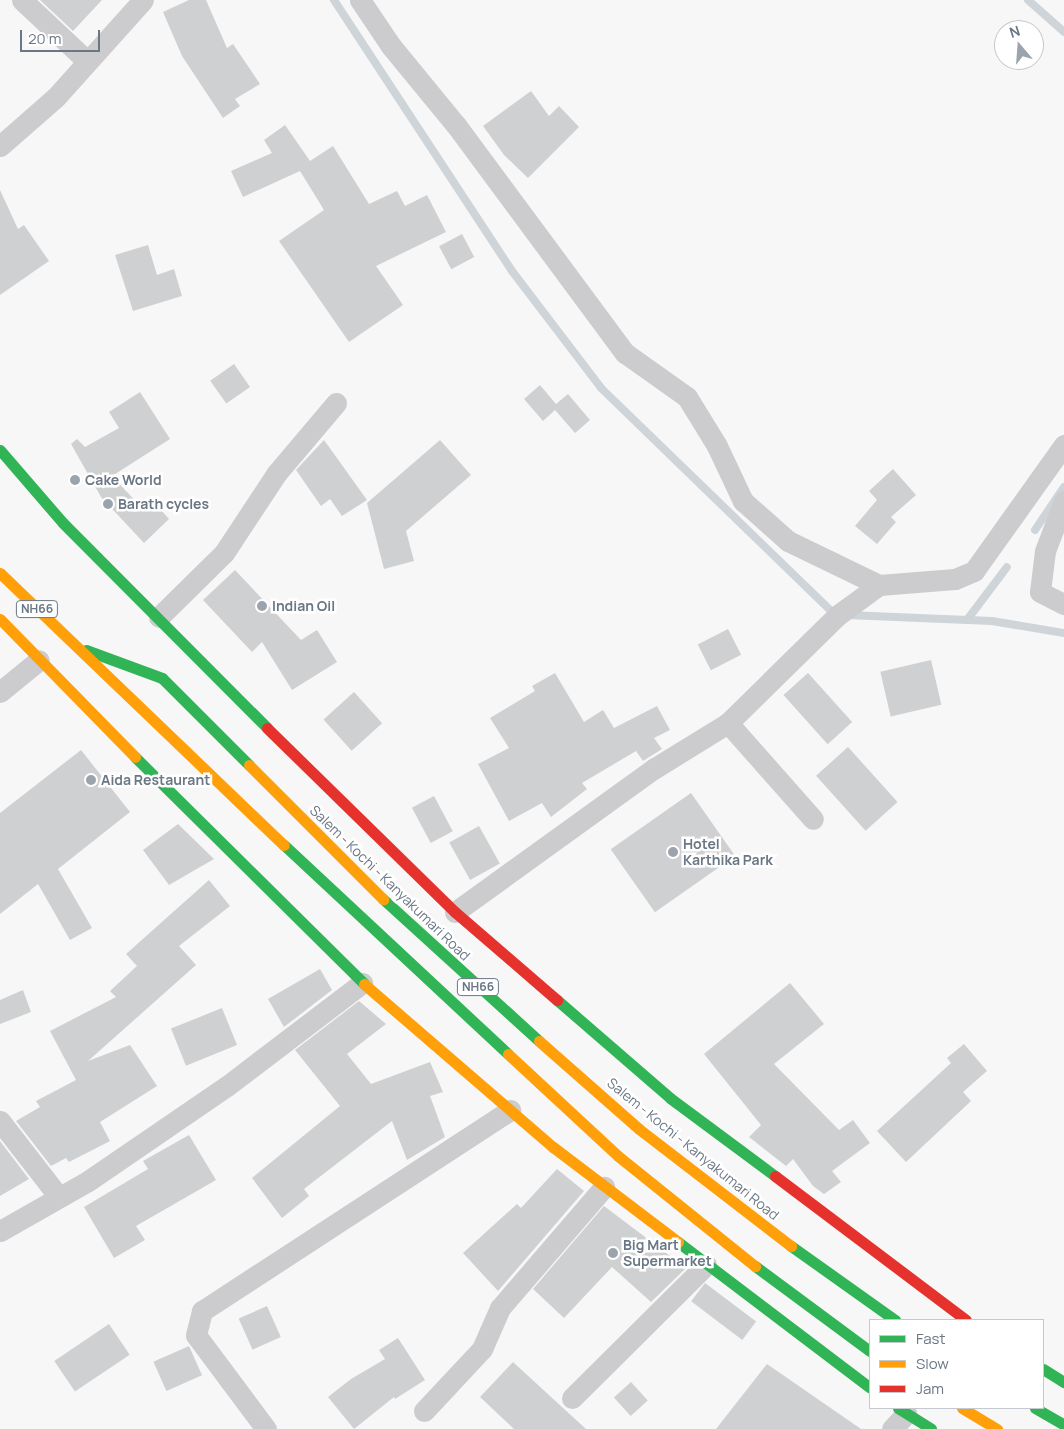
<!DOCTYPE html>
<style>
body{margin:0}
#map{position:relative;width:1064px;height:1429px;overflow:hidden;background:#f7f7f7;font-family:Manrope,sans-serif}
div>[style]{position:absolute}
.stream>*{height:8px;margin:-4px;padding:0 4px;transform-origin:4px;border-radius:4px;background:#ced4d8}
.building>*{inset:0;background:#cfd0d1;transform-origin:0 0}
.street>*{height:21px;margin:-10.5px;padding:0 10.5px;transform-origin:10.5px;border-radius:10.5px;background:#ccccce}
.fast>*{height:11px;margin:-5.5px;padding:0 5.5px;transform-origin:5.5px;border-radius:5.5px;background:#30b455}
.slow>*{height:11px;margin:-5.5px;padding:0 5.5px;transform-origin:5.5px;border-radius:5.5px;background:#ff9f0a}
.jam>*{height:11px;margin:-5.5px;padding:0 5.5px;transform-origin:5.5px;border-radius:5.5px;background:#e5322d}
.dots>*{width:14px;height:14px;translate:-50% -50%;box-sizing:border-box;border:2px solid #fff;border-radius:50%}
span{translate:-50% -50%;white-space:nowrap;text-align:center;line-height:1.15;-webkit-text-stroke:5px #fff;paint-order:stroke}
.shield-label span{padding:1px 4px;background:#fff;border:1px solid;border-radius:4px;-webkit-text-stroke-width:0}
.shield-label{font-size:12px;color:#6a7784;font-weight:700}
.poi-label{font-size:14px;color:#6a7784;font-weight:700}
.left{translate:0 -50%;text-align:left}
.street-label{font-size:14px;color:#6a7784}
.legend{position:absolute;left:869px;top:1319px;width:175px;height:90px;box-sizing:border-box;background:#fff;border:1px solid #c3c9ce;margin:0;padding:6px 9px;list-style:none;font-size:15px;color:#6a7784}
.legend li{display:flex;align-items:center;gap:10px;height:25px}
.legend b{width:25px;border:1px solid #c3c9ce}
.north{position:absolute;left:994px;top:20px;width:50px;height:50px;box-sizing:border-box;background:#fff;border:1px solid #c3c9ce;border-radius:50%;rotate:342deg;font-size:14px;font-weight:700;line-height:20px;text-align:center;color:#6a7784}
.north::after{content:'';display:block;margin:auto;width:18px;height:22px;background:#9ba4ac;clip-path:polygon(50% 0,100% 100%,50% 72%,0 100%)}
.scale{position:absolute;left:20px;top:30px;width:80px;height:22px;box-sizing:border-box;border:2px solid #6a7784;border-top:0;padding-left:6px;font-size:15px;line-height:18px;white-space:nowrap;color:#6a7784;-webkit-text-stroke:4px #fff;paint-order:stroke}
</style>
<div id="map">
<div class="stream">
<i style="left:334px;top:0;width:324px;rotate:56.7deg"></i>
<i style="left:512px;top:271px;width:147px;rotate:52.7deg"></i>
<i style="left:601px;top:388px;width:326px;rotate:44.1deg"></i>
<i style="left:1028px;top:0;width:48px;rotate:41.6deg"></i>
<i style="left:1035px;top:530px;width:52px;rotate:-56deg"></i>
<i style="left:847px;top:615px;width:145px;rotate:2.4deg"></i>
<i style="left:992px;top:621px;width:73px;rotate:9.5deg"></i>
<i style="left:967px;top:620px;width:66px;rotate:-53deg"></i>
</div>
<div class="building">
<i style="clip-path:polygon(40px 0,102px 0,73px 31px)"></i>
<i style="clip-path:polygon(189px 0,206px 0,227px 48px,233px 44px,260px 84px,235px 99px,240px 106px,223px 118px,182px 56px,163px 12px)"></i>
<i style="clip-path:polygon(531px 91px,549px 116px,559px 106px,579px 127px,528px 178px,504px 155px,483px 126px)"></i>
<i style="clip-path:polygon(285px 125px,310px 161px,333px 146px,369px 204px,397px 191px,405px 206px,427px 195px,446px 232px,376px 266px,403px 305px,349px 342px,279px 241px,324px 210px,300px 171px,243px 197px,231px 171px,272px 153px,264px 140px)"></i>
<i style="clip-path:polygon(0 190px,18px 229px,24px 225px,49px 261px,0 295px)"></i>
<i style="left:462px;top:234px;width:26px;height:26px;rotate:62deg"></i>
<i style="clip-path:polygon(148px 245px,157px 275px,174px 269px,182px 296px,133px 311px,115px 255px)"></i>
<i style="left:234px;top:364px;width:28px;height:29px;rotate:55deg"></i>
<i style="clip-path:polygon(540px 385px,556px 404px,568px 394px,590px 420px,575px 433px,555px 410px,543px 421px,524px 399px)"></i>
<i style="clip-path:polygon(140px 392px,170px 439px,112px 476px,143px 509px,152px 500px,169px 519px,144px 543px,101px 497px,71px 444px,77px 439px,85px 447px,119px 428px,109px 412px)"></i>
<i style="clip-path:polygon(324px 440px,367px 500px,342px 516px,330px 499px,321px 506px,296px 470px)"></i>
<i style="clip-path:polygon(440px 440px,471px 475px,406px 531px,414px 561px,384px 569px,367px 503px)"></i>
<i style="clip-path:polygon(893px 469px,916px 495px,891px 517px,896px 522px,877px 544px,855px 526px,877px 500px,869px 491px)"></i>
<i style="clip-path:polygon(235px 570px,301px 640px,317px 630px,337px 662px,292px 690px,262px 642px,252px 652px,203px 600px)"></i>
<i style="left:728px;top:629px;width:29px;height:34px;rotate:63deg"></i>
<i style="left:931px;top:660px;width:46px;height:52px;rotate:77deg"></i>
<i style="clip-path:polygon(555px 673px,584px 722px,603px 710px,614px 728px,657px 706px,670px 730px,654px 738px,662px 749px,643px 761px,636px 751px,582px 783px,587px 789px,551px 817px,542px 803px,509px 821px,478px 764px,509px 748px,490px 718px,535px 691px,532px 686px)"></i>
<i style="left:808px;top:673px;width:66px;height:33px;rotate:48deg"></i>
<i style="left:354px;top:692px;width:42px;height:41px;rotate:48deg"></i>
<i style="left:848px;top:747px;width:74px;height:43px;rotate:48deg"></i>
<i style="clip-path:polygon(81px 750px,130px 812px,58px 869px,92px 928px,70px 940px,38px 884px,0 914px,0 813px)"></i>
<i style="left:691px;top:793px;width:77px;height:98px;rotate:55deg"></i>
<i style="left:434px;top:796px;width:40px;height:25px;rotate:62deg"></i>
<i style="clip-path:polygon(178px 824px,214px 859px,169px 885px,143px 850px)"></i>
<i style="left:479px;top:826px;width:43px;height:34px;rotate:61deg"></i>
<i style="clip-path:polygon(209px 880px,230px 906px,179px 946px,196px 965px,88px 1061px,130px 1045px,157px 1086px,100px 1122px,110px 1141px,69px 1162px,66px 1158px,51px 1166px,16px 1121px,40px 1107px,36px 1101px,76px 1080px,50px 1031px,116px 997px,110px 991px,137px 966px,126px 954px)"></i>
<i style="clip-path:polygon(320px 969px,332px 990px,284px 1027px,268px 999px)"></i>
<i style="clip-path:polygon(790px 983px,824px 1024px,774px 1064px,839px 1130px,853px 1120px,870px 1143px,832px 1171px,841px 1182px,824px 1194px,813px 1186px,793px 1159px,786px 1166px,749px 1137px,761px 1125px,704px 1054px)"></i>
<i style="clip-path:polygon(23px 990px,31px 1012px,0 1024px,0 1000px)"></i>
<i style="clip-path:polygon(359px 1001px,386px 1024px,347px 1054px,371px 1084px,430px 1062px,443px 1092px,430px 1096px,445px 1137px,407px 1160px,392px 1121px,304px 1189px,309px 1196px,282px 1218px,252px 1178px,340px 1106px,295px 1050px)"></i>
<i style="left:222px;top:1008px;width:40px;height:55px;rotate:68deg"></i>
<i style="clip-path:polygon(964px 1044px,987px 1071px,963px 1092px,971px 1101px,906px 1162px,877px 1131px,951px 1063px,947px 1058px)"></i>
<i style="clip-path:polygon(189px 1135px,216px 1180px,136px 1226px,145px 1240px,114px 1258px,84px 1207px,148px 1169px,143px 1161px)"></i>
<i style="clip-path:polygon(0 1141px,29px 1179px,0 1196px)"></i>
<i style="clip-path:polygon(557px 1169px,584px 1191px,498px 1291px,463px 1253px,517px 1204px,521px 1208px)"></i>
<i style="clip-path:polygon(604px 1206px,686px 1268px,651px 1302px,612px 1267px,564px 1318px,533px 1289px)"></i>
<i style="left:705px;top:1283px;width:64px;height:23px;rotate:37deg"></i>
<i style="left:267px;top:1306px;width:34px;height:31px;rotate:66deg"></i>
<i style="left:109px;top:1324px;width:37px;height:66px;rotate:56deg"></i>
<i style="clip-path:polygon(398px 1338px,425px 1380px,395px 1399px,394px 1397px,354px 1429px,328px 1397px,351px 1379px,385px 1359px,379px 1350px)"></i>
<i style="left:189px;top:1346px;width:32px;height:39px;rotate:66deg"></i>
<i style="clip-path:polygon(513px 1362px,586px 1429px,514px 1429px,480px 1397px)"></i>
<i style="clip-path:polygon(767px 1364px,861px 1429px,716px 1429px)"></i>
<i style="left:631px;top:1382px;width:25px;height:23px;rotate:48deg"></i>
</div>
<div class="street">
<i style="left:22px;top:0;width:89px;rotate:43.2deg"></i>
<i style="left:360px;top:0;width:55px;rotate:56deg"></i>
<i style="left:391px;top:46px;width:102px;rotate:50.6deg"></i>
<i style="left:456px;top:125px;width:284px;rotate:53.5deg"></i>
<i style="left:625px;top:353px;width:76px;rotate:35.4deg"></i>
<i style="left:687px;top:397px;width:57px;rotate:58.5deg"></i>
<i style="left:717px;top:446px;width:61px;rotate:64.7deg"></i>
<i style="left:743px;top:501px;width:60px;rotate:41.6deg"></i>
<i style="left:788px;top:541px;width:101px;rotate:25.8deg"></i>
<i style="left:879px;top:585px;width:76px;rotate:-4.5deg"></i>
<i style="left:955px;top:579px;width:21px;rotate:-23deg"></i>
<i style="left:974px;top:571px;width:155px;rotate:-54.5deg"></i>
<i style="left:0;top:146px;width:74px;rotate:-41.2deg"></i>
<i style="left:56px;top:97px;width:130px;rotate:-48.1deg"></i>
<i style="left:1064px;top:501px;width:53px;rotate:110.8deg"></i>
<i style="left:1045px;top:551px;width:41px;rotate:97deg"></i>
<i style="left:1040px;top:592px;width:27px;rotate:27deg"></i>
<i style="left:159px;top:617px;width:91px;rotate:-44.6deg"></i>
<i style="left:224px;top:553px;width:95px;rotate:-56.6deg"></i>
<i style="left:276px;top:474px;width:93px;rotate:-49.8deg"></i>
<i style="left:0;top:692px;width:50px;rotate:-39.4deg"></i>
<i style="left:728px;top:723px;width:128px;rotate:48.5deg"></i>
<i style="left:455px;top:912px;width:246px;rotate:-35.8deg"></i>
<i style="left:655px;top:768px;width:86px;rotate:-31.7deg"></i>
<i style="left:728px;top:723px;width:154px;rotate:-44.5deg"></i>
<i style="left:838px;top:615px;width:51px;rotate:-36.2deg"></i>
<i style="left:0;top:1121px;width:96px;rotate:52.2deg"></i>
<i style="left:0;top:1231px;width:101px;rotate:-29.6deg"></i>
<i style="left:88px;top:1181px;width:168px;rotate:-34.4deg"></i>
<i style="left:227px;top:1086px;width:170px;rotate:-37.3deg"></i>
<i style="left:572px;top:1398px;width:189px;rotate:-44.8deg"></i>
<i style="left:424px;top:1411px;width:85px;rotate:-46.9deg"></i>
<i style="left:482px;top:1349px;width:45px;rotate:-66.3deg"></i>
<i style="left:500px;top:1308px;width:160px;rotate:-49.3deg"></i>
<i style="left:266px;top:1429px;width:117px;rotate:-126.7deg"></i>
<i style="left:196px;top:1335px;width:25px;rotate:-76deg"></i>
<i style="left:202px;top:1311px;width:368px;rotate:-33.1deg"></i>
<i style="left:892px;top:1429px;width:21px;rotate:-47deg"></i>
</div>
<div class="fast">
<i style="left:0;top:450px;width:96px;rotate:49.2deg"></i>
<i style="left:63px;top:523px;width:289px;rotate:45.1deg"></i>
<i style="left:86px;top:650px;width:81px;rotate:20.2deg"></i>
<i style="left:162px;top:678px;width:123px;rotate:45deg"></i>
<i style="left:135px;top:757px;width:322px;rotate:44.7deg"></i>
<i style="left:284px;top:845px;width:306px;rotate:43deg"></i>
<i style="left:383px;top:899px;width:211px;rotate:42.3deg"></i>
<i style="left:557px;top:1000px;width:150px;rotate:40.9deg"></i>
<i style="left:670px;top:1098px;width:131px;rotate:36.6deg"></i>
<i style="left:678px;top:1242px;width:241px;rotate:37.2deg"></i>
<i style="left:791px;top:1246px;width:128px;rotate:35.4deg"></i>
<i style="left:755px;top:1266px;width:143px;rotate:36.5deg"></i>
<i style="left:1043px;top:1369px;width:25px;rotate:32deg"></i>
<i style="left:898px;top:1408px;width:39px;rotate:32deg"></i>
<i style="left:1035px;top:1408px;width:34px;rotate:30deg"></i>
</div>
<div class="slow">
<i style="left:0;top:573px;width:393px;rotate:43.8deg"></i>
<i style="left:0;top:619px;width:193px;rotate:45.6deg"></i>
<i style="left:249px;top:765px;width:190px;rotate:45deg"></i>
<i style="left:364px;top:984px;width:250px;rotate:40.8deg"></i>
<i style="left:553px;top:1147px;width:157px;rotate:37.2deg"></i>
<i style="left:539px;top:1041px;width:133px;rotate:41.3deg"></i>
<i style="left:639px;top:1129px;width:192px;rotate:37.6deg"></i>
<i style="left:508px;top:1054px;width:150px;rotate:42.8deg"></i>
<i style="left:618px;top:1156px;width:176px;rotate:38.8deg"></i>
<i style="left:962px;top:1408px;width:41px;rotate:31deg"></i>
</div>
<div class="jam">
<i style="left:267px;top:728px;width:263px;rotate:44.4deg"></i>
<i style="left:455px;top:912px;width:135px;rotate:40.8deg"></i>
<i style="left:775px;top:1176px;width:239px;rotate:37deg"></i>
</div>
<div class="dots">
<i style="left:75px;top:480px;background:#9ba4ac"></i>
<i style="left:108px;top:504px;background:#9ba4ac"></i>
<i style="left:262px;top:606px;background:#9ba4ac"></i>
<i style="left:91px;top:780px;background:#9ba4ac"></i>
<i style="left:673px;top:852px;background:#9ba4ac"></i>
<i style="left:613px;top:1253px;background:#9ba4ac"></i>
</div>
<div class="shield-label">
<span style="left:37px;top:609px">NH66</span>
<span style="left:478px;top:987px">NH66</span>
</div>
<div class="poi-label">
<span class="left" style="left:85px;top:480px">Cake World</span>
<span class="left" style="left:118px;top:504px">Barath cycles</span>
<span class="left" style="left:272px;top:606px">Indian Oil</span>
<span class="left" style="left:101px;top:780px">Aida Restaurant</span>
<span class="left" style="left:683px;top:852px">Hotel<br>Karthika Park</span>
<span class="left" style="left:623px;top:1253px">Big Mart<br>Supermarket</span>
</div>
<div class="street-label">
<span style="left:390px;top:883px;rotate:44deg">Salem - Kochi - Kanyakumari Road</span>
<span style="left:693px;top:1149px;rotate:39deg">Salem - Kochi - Kanyakumari Road</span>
</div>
<ul class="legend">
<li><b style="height:6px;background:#30b455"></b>Fast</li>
<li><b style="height:6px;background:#ff9f0a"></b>Slow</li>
<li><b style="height:6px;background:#e5322d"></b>Jam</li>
</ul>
<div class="north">N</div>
<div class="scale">20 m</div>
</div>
